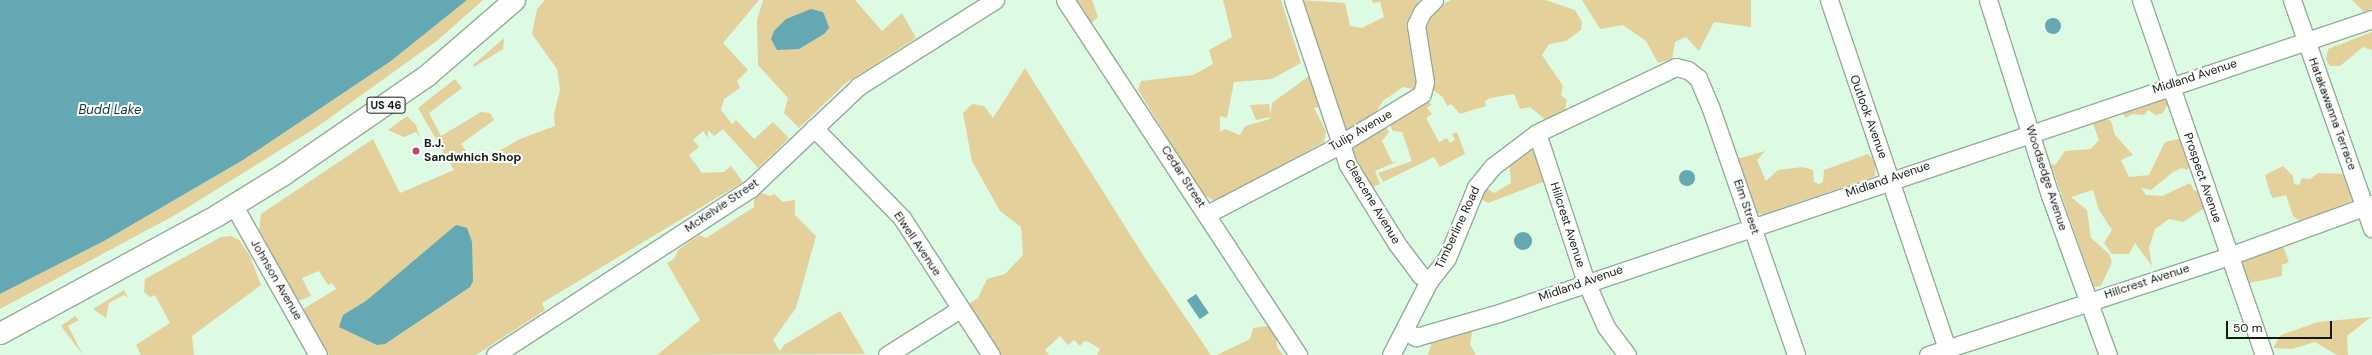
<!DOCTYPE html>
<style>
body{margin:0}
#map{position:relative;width:2372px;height:355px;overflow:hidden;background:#ddfbe2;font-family:"DM Sans",sans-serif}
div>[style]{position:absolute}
.green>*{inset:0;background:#e3d09b}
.water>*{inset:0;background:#63a8b3;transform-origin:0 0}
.round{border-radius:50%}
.roads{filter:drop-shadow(1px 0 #92ae97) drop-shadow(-1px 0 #92ae97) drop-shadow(0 1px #92ae97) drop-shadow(0 -1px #92ae97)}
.minor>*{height:17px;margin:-8.5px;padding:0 8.5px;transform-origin:8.5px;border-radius:8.5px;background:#fff}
.major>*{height:21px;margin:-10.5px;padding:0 10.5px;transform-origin:10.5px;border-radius:10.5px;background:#fff}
.dots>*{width:11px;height:11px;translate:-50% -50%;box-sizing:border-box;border:2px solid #fff;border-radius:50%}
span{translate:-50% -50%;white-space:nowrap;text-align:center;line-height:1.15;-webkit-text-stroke:4px #fff;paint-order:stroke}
.shield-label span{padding:1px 3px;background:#fff;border:1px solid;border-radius:3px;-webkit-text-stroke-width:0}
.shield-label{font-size:11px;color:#111b13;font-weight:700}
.street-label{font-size:12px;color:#111b13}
.poi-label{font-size:12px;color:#111b13;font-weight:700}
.left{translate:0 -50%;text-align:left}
.water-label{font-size:13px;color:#0f3338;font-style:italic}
.scale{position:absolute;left:2226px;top:321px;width:106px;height:18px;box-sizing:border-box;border:2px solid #111b13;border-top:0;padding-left:5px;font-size:12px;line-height:14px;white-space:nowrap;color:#111b13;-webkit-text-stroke:3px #fff;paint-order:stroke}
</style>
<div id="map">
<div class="green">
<i style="clip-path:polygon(467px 0,483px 0,438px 40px,317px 127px,177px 214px,0 309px,0 294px,104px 241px,243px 160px,391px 61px)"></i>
<i style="clip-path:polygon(545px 0,759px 0,723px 43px,748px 70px,737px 81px,740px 88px,724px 99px,721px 110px,732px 124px,736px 120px,754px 139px,773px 122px,789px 138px,758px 168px,723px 129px,714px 136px,708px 130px,708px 138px,703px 131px,693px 140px,699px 147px,689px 155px,702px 173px,724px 172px,731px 166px,743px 182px,542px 303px,545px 310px,476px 355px,329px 355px,303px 309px,336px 289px,332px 283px,328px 285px,319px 271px,302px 278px,311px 296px,298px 301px,259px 230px,261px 214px,373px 139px,400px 193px,454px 170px,418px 108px,455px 79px,462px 88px,429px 113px,441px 136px,481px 112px,490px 113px,494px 120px,461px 144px,476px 164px,520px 139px,555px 126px,554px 114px,560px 90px,557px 69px,532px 34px,537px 9px)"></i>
<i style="clip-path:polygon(763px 0,855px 0,882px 31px,902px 13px,916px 38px,846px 83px,799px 128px,784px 113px,788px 98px,758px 65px,757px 20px)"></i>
<i style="clip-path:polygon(1073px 0,1092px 0,1098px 17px,1090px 24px)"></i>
<i style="clip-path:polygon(1223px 0,1281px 0,1301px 63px,1272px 79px,1234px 82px,1227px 118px,1220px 116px,1220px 132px,1225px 129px,1240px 135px,1245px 126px,1270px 119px,1272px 103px,1309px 76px,1319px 107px,1314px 108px,1326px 131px,1324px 142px,1215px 201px,1202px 194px,1138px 90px,1141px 81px,1193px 75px,1213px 64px,1209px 50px,1232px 37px)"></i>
<i style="clip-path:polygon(1299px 0,1345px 3px,1350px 26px,1362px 28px,1384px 17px,1380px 2px,1373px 3px,1372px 0,1420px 0,1410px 15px,1408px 29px,1417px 90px,1403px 87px,1383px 101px,1375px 114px,1348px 131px,1344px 130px)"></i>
<i style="clip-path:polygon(1451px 0,1545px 0,1575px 10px,1582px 22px,1581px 30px,1566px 41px,1549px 44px,1542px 55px,1563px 86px,1561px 95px,1567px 100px,1565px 110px,1546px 120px,1530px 107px,1520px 109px,1514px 94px,1490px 98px,1485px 101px,1486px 106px,1460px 114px,1451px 104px,1447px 106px,1443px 97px,1431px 89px,1424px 33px,1434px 9px)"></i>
<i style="clip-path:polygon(1582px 0,1751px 0,1751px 27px,1714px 22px,1699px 51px,1686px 37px,1675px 42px,1672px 59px,1658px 63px,1646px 41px,1623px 25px,1600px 29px)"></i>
<i style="clip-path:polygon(2352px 0,2372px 0,2372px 9px,2364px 12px)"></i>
<i style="clip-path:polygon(2372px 32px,2372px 50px,2363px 47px,2340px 66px,2330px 66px,2326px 59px,2328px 49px)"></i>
<i style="clip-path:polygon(504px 38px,503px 49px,474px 67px,473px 65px)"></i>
<i style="clip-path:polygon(1025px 68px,1145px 258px,1211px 355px,1097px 355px,1100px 349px,1089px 342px,1084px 341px,1080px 346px,1074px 340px,1068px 345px,1060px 336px,1045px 350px,1049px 355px,1001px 355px,999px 352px,968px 304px,978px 298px,987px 279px,1005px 274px,1023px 255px,1021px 227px,1000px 211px,972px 161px,963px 113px,972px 104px,984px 106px,993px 118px)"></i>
<i style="clip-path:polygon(2163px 91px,2169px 102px,2163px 113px,2156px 115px,2148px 110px,2144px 115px,2132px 114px,2126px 118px,2120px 110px)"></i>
<i style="clip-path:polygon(1425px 102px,1432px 104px,1427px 108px,1432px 114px,1426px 118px,1439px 142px,1447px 138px,1450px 143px,1455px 140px,1452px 134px,1457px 132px,1465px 154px,1440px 167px,1434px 157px,1383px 182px,1378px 173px,1412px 161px,1402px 132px,1393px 131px,1387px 120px)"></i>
<i style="clip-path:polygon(1269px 104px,1271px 117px,1256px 120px,1250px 105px)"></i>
<i style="clip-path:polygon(407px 116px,416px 125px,420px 137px,416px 132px,404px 137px,388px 130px)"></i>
<i style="clip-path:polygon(2100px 116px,2111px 121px,2115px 135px,2133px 155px,2121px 160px,2129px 177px,2149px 175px,2165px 142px,2178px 139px,2187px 147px,2191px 164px,2187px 170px,2182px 168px,2173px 172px,2151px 190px,2141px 188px,2146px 195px,2162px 196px,2190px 183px,2194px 190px,2201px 193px,2206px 207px,2183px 222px,2169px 219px,2155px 229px,2149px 248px,2152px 266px,2135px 243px,2129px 254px,2112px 254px,2104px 243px,2112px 230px,2099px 210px,2093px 190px,2071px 197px,2087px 210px,2091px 238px,2109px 254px,2112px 262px,2101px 286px,2094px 287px,2051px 165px,2056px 164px,2065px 151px,2091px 149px,2099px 140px,2093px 124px)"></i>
<i style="clip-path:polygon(1384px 122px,1389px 132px,1382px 141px,1392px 162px,1398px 161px,1375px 171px,1380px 184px,1369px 189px,1350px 149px)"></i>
<i style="clip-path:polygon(1534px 143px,1546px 181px,1488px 203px,1477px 197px,1482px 185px,1494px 193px,1511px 183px,1509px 157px)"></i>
<i style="clip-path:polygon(1765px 151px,1757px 160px,1766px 181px,1778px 170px,1803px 167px,1813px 170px,1814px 182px,1819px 184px,1823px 182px,1824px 170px,1868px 154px,1876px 162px,1875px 176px,1763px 215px,1755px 212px,1751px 202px,1737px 159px)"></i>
<i style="clip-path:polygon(2283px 166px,2293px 176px,2294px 184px,2299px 185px,2302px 178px,2310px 179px,2318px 173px,2347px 174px,2356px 199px,2301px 222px,2293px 216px,2286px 195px,2273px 198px,2270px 193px,2265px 175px)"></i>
<i style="clip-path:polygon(759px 192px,770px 196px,774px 194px,783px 202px,795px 200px,795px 215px,816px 236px,796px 308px,773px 340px,780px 351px,784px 345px,840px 311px,865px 354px,657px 355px,700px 320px,667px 263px,674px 259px,678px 250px,699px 235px,706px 238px,754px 207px,754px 197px)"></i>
<i style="clip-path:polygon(231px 236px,239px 240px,250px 256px,261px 285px,192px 336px,194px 355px,141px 355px,136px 345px,170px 323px,155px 295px,150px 297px,144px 292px,145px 279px,221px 237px)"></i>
<i style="clip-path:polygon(2282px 243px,2289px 262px,2282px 265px,2282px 276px,2245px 284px,2241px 260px)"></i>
<i style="clip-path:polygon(124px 290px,128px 297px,124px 295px,109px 303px,106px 318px,93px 309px)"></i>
<i style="clip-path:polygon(75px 316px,79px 320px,68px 326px,83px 355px,61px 326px)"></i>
<i style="clip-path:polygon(2371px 317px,2347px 336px,2348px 355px,2337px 355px,2315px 342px,2292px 349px,2273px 348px,2281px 335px,2318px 322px)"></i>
<i style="clip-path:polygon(1267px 326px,1276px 333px,1277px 347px,1283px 355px,1217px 355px,1250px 339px,1253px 328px)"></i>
<i style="clip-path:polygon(1473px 327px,1470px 344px,1476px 355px,1428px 355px,1432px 341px)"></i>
</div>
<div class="water">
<i style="clip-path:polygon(0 0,467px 0,391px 61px,243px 160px,104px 241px,0 294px)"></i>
<i style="clip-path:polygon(811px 9px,823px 12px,826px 19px,829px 28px,824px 34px,799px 49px,777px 50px,771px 39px,774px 31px,786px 19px)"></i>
<i class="round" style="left:2045px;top:18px;width:16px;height:16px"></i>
<i class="round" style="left:1679px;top:170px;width:16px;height:16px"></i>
<i style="clip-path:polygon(456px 225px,467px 228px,472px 242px,473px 281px,470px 287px,385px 344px,377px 345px,339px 327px,343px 315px,366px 301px)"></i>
<i class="round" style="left:1514px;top:232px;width:18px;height:18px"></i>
<i style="left:1196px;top:294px;width:23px;height:11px;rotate:56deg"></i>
</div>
<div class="roads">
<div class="minor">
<i style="left:1065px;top:0;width:425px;rotate:56.7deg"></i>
<i style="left:1293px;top:0;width:174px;rotate:71.6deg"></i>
<i style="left:1348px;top:165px;width:93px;rotate:58.2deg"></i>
<i style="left:1397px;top:244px;width:39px;rotate:53deg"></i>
<i style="left:1420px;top:275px;width:11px;rotate:34deg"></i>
<i style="left:1829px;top:0;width:367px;rotate:71.3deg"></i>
<i style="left:1988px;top:0;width:205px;rotate:72.4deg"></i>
<i style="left:2050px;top:195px;width:170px;rotate:70.1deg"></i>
<i style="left:2141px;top:0;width:376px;rotate:70.9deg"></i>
<i style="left:2292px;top:0;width:242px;rotate:70.7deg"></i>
<i style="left:814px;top:128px;width:126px;rotate:45.6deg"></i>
<i style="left:902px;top:218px;width:163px;rotate:57deg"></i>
<i style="left:1537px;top:133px;width:157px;rotate:71.8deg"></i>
<i style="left:1586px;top:282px;width:49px;rotate:66deg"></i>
<i style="left:1606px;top:327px;width:35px;rotate:53deg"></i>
<i style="left:234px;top:206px;width:171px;rotate:60.6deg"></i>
<i style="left:1207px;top:214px;width:141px;rotate:-27.5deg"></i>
<i style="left:1332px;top:149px;width:105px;rotate:-31.4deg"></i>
<i style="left:1422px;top:94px;width:12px;rotate:-76deg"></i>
<i style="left:1425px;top:82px;width:58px;rotate:-99deg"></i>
<i style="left:1416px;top:25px;width:14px;rotate:-65deg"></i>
<i style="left:1422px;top:12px;width:17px;rotate:-45deg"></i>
<i style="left:1405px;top:331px;width:13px;rotate:29deg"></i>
<i style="left:1416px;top:337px;width:86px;rotate:-16.1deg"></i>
<i style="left:1499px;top:313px;width:921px;rotate:-18.61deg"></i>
<i style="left:495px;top:355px;width:304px;rotate:-33.1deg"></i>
<i style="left:750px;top:189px;width:150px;rotate:-43.4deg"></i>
<i style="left:859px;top:86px;width:161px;rotate:-32.3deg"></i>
<i style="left:887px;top:355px;width:86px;rotate:-32.2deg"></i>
<i style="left:1391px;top:355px;width:83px;rotate:-62.8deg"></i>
<i style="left:1429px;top:281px;width:29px;rotate:-52deg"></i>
<i style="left:1447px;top:258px;width:77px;rotate:-67.8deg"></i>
<i style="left:1476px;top:187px;width:26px;rotate:-51deg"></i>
<i style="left:1492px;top:167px;width:56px;rotate:-37.1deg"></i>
<i style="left:1537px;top:133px;width:154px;rotate:-25.4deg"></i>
<i style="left:1676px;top:67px;width:12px;rotate:14deg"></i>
<i style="left:1688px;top:70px;width:13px;rotate:39deg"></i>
<i style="left:1698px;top:78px;width:30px;rotate:67deg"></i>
<i style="left:1710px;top:106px;width:263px;rotate:70.9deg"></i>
<i style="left:1928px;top:355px;width:317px;rotate:-18.2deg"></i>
<i style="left:2229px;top:256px;width:152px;rotate:-20deg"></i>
</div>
<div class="major">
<i style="left:0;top:333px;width:247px;rotate:-28.5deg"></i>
<i style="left:217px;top:215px;width:80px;rotate:-31.7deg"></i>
<i style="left:285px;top:173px;width:173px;rotate:-34.6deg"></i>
<i style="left:427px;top:75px;width:115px;rotate:-40.8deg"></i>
</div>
</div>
<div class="dots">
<i style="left:416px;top:151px;background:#cc4073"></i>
</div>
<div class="shield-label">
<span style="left:386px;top:105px">US 46</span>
</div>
<div class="street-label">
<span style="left:2195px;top:77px;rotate:-18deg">Midland Avenue</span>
<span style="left:2332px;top:114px;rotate:70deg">Hatakawanna Terrace</span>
<span style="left:1868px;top:117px;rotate:70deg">Outlook Avenue</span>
<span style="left:1361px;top:131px;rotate:-30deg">Tulip Avenue</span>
<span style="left:1183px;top:177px;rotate:57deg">Cedar Street</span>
<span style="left:2046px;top:178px;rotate:72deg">Woodsedge Avenue</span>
<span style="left:2202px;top:178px;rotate:71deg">Prospect Avenue</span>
<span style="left:1888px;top:180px;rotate:-19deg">Midland Avenue</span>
<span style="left:1372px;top:202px;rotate:59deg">Cleacene Avenue</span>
<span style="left:722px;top:206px;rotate:-34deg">McKelvie Street</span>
<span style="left:1746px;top:207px;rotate:71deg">Elm Street</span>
<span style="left:1567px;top:225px;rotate:72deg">Hillcrest Avenue</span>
<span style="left:1458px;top:228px;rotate:-65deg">Timberline Road</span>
<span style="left:917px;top:244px;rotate:56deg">Elwell Avenue</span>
<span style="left:276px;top:280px;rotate:60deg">Johnson Avenue</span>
<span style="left:2147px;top:282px;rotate:-18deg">Hillcrest Avenue</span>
<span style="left:1581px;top:284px;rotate:-19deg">Midland Avenue</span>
</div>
<div class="poi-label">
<span class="left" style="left:424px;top:151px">B.J.<br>Sandwhich Shop</span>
</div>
<div class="water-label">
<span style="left:110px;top:110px">Budd Lake</span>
</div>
<div class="scale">50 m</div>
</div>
